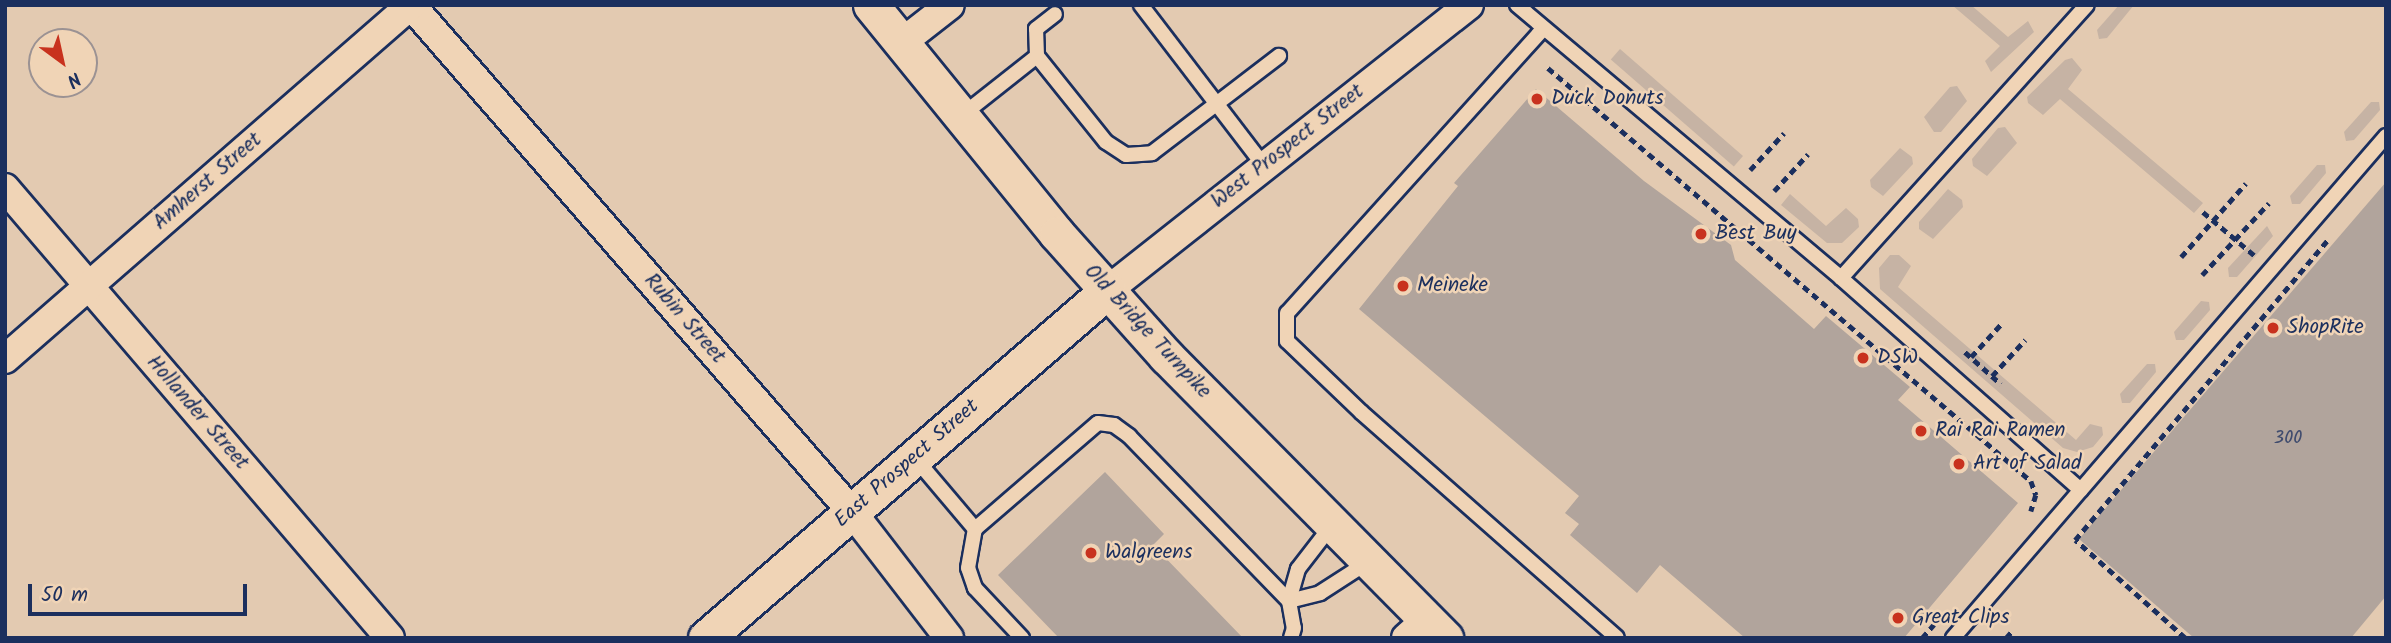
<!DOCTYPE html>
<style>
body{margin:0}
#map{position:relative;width:2391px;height:643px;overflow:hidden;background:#e3cab1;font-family:Kalam,sans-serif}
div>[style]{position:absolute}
.green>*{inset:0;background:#c6b3a4;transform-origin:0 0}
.building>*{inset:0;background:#b1a49c}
.path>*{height:4.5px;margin-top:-2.25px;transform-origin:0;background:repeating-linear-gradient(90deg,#1b2f5e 0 7px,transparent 0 12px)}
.roads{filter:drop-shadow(2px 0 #1b2f5e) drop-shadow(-2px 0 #1b2f5e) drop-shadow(0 2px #1b2f5e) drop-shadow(0 -2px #1b2f5e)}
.service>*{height:14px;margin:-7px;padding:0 7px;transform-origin:7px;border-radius:7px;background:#f0d4b6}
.minor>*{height:28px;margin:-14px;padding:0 14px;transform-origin:14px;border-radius:14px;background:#f0d4b6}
.tertiary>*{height:35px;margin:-17.5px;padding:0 17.5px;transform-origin:17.5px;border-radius:17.5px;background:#f0d4b6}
.dots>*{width:19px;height:19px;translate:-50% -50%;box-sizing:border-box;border:4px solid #f0d4b6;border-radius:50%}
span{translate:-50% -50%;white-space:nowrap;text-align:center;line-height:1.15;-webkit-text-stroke:5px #f0d4b6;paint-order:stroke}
.number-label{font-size:18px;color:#404c6e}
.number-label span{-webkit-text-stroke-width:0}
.poi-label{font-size:21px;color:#1b2f5e}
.left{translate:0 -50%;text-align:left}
.street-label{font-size:21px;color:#1b2f5e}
.frame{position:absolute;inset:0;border:7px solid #1b2f5e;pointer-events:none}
.north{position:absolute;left:28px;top:28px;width:70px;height:70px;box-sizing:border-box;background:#f0d4b6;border:2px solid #9b9293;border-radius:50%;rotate:147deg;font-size:19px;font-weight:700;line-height:28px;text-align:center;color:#1b2f5e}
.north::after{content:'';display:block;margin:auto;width:24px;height:32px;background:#c8321e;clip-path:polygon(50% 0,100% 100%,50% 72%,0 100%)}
.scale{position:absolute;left:28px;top:584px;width:219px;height:32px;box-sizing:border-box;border:4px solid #1b2f5e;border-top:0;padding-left:9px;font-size:21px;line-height:24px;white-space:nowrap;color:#1b2f5e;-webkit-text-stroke:5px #f0d4b6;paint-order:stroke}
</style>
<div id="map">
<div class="green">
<i style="clip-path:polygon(1952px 5px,1971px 5px,2008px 37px,2028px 21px,2034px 32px,1991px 72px,1985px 61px,2000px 46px)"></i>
<i style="clip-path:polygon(2119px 5px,2134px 5px,2107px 38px,2099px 39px,2097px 30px)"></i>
<i style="left:1620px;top:49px;width:163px;height:14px;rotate:41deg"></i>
<i style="clip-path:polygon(2072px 58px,2082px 70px,2068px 89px,2203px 203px,2194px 213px,2060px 99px,2043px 115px,2028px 103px,2027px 97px,2065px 60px)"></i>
<i style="clip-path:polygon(1957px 86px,1967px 101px,1941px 132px,1934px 132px,1924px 117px,1950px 87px)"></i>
<i style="clip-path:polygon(2371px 102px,2379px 102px,2380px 110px,2354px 140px,2346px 141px,2344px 132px)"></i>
<i style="clip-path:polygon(2005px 127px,2017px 143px,1987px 176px,1973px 166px,1972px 159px,1998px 128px)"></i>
<i style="clip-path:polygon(1900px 148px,1912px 157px,1913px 164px,1883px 196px,1871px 187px,1870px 180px)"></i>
<i style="clip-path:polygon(2317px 165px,2325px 165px,2326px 173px,2300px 204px,2292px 204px,2290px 196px)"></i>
<i style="clip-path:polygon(1948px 189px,1962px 200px,1963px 207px,1933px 239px,1919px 229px,1919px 222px)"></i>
<i style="clip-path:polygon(1790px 194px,1826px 226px,1846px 208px,1858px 219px,1859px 227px,1842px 243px,1827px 243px,1781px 205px)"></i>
<i style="clip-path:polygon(2267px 226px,2273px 236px,2237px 277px,2229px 277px,2228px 268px)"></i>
<i style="clip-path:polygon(1890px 255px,1899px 255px,1911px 266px,1898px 287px,2076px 440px,2090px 424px,2102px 427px,2103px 435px,2093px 447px,2077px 452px,2063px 448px,1880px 289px,1879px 268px)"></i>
<i style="clip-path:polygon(2201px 301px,2209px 302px,2210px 310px,2184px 340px,2176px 340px,2174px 332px)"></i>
<i style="clip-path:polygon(2147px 364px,2155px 364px,2156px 372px,2130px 403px,2122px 403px,2120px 394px)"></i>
</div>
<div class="building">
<i style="clip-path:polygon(1536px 89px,1644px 181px,1731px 245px,1735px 260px,1814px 329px,1826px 316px,1910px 387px,1898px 400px,2018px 503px,1904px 638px,1745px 638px,1660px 565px,1637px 593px,1570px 535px,1579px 524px,1565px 513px,1579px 496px,1359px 309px,1458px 186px,1454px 183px)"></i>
<i style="clip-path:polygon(2386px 182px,2386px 596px,2351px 638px,2194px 638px,2079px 539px)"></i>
<i style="clip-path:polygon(1105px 472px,1164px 534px,1153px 545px,1243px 638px,1059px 638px,998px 575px)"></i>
</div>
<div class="path">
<i style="left:1548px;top:68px;width:635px;rotate:40.53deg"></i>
<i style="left:2031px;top:481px;width:15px;rotate:70deg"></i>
<i style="left:2036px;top:495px;width:17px;rotate:107deg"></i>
<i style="left:1750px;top:170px;width:50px;rotate:-47.4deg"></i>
<i style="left:1774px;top:191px;width:50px;rotate:-47.4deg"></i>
<i style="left:2203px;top:212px;width:67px;rotate:40.1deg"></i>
<i style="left:2181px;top:257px;width:98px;rotate:-48.7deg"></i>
<i style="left:2202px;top:275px;width:98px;rotate:-47.1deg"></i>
<i style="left:1965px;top:352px;width:48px;rotate:41.6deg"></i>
<i style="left:1971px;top:357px;width:47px;rotate:-47.6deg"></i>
<i style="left:1992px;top:376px;width:49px;rotate:-47.5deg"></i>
<i style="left:1922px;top:638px;width:18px;rotate:-49deg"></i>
<i style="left:2006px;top:638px;width:8px;rotate:-50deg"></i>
<i style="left:2185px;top:638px;width:147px;rotate:-138.3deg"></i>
<i style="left:2075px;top:540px;width:392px;rotate:-49.9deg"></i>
</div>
<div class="roads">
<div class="service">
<i style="left:1141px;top:5px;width:203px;rotate:52.6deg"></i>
<i style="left:1517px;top:5px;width:424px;rotate:40.1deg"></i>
<i style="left:1841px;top:278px;width:320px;rotate:41.5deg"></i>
<i style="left:1543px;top:29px;width:382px;rotate:132deg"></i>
<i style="left:1287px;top:313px;width:28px;rotate:90deg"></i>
<i style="left:1287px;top:341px;width:103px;rotate:43.8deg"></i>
<i style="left:1361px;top:412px;width:341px;rotate:41.4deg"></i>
<i style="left:1037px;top:56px;width:27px;rotate:-92deg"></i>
<i style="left:1036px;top:29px;width:24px;rotate:-38deg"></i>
<i style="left:961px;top:116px;width:97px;rotate:-38.3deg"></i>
<i style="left:1037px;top:56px;width:110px;rotate:51.3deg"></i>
<i style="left:1106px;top:142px;width:24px;rotate:33deg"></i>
<i style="left:1126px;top:155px;width:26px;rotate:-4deg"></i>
<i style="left:1152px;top:153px;width:160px;rotate:-37.4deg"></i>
<i style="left:1841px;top:278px;width:367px;rotate:-48deg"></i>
<i style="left:915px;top:458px;width:93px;rotate:49.8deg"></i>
<i style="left:1332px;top:525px;width:56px;rotate:127.7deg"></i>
<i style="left:1298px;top:569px;width:33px;rotate:106deg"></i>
<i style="left:1289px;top:601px;width:32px;rotate:-14deg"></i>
<i style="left:1320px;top:593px;width:57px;rotate:-32.9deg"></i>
<i style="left:1022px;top:638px;width:69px;rotate:-133.2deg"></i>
<i style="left:975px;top:588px;width:21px;rotate:-109deg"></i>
<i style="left:968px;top:568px;width:40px;rotate:-80deg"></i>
<i style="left:975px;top:529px;width:162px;rotate:-40.8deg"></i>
<i style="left:1098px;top:423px;width:16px;rotate:7deg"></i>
<i style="left:1114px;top:425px;width:19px;rotate:36deg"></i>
<i style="left:1129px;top:436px;width:230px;rotate:45.9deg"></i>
<i style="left:1289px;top:601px;width:27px;rotate:80deg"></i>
<i style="left:1294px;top:628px;width:10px;rotate:107deg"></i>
<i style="left:1953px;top:638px;width:663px;rotate:-49.22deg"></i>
</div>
<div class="minor">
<i style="left:411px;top:5px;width:672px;rotate:48.98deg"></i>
<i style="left:852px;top:512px;width:159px;rotate:52.4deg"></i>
<i style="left:900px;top:44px;width:63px;rotate:-38deg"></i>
<i style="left:5px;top:188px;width:592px;rotate:49.45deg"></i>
<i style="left:1108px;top:290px;width:460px;rotate:-38.3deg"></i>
<i style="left:5px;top:359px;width:539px;rotate:-41.09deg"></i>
<i style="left:1406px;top:638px;width:27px;rotate:-42deg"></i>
</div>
<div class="tertiary">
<i style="left:871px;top:5px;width:295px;rotate:50.9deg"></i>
<i style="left:1057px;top:234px;width:164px;rotate:48.2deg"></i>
<i style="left:1166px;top:356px;width:397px;rotate:45.3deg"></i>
<i style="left:706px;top:638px;width:532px;rotate:-40.88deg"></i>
</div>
</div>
<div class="dots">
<i style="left:1537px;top:99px;background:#c8321e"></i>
<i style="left:1701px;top:234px;background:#c8321e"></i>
<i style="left:1403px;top:286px;background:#c8321e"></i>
<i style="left:2273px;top:328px;background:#c8321e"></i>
<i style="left:1863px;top:358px;background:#c8321e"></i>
<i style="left:1921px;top:431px;background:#c8321e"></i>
<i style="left:1959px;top:464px;background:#c8321e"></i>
<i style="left:1091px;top:553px;background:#c8321e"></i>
<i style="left:1898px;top:618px;background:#c8321e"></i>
</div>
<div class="number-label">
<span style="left:2288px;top:439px">300</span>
</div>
<div class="poi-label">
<span class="left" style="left:1551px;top:99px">Duck Donuts</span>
<span class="left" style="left:1715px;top:234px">Best Buy</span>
<span class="left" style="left:1417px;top:286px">Meineke</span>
<span class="left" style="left:2287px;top:328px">ShopRite</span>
<span class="left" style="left:1877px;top:358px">DSW</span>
<span class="left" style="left:1935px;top:431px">Rai Rai Ramen</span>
<span class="left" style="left:1973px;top:464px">Art of Salad</span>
<span class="left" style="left:1105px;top:553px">Walgreens</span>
<span class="left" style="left:1912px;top:618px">Great Clips</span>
</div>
<div class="street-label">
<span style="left:1288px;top:147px;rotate:-38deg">West Prospect Street</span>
<span style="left:208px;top:182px;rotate:-41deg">Amherst Street</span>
<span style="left:684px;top:319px;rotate:49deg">Rubin Street</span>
<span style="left:1147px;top:332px;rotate:47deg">Old Bridge Turnpike</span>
<span style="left:197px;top:413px;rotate:49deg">Hollander Street</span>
<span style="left:907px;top:464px;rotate:-41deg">East Prospect Street</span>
</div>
<div class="frame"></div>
<div class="north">N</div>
<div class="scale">50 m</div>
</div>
